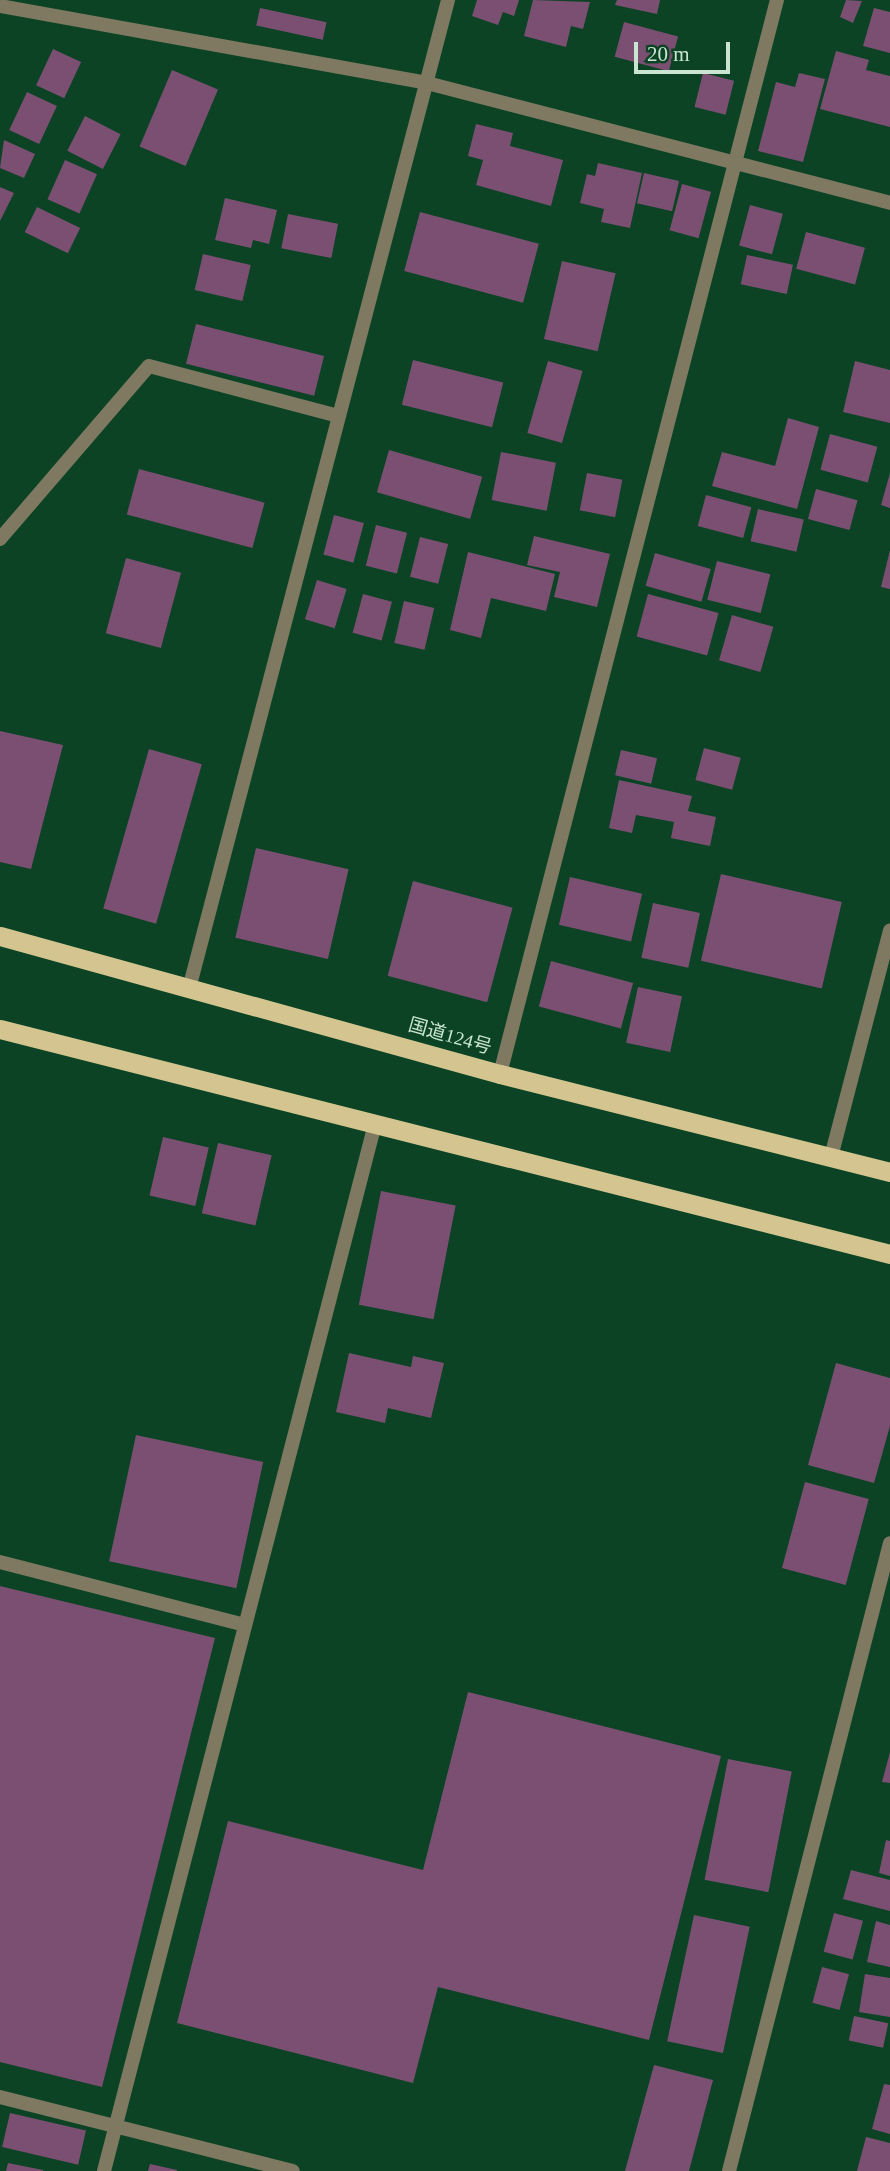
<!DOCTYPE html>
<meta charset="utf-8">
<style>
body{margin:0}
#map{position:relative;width:890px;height:2171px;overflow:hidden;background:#0b4324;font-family:"Times New Roman","Noto Sans JP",serif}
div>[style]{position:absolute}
.building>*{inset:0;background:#7b4f72;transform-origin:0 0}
.service>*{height:14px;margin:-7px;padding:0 7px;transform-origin:7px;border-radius:7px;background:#7f7962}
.minor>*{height:14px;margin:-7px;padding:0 7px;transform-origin:7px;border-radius:7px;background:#7f7962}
.tertiary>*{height:14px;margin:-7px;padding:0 7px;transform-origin:7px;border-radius:7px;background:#7f7962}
.trunk>*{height:19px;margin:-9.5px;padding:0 9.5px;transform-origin:9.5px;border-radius:9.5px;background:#d4c590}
span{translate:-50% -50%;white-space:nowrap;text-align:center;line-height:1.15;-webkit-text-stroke:6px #0b4324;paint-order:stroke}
.street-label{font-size:19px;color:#c9e4d0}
.scale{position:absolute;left:634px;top:42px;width:96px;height:32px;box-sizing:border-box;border:4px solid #c9e4d0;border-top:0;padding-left:9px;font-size:21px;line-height:24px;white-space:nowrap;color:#c9e4d0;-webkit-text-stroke:5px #0b4324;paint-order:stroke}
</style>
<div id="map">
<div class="building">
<i style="clip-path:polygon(477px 0,519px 0,514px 16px,503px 12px,498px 25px,472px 16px)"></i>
<i style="clip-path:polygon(533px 0,590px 2px,583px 29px,571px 26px,566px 47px,524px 36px)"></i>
<i style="clip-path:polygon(617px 0,660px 0,657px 14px,615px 5px)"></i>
<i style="clip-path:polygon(846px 0,862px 1px,853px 23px,840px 17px)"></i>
<i style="left:260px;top:8px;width:68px;height:18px;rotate:12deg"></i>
<i style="clip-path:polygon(874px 8px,890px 12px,890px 53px,863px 46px)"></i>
<i style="left:624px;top:22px;width:56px;height:36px;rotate:15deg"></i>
<i style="left:53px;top:49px;width:31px;height:40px;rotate:25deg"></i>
<i style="clip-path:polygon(836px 51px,869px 60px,866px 70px,890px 76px,890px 127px,820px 109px)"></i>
<i style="left:172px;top:70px;width:50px;height:83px;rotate:23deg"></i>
<i style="left:703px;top:73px;width:32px;height:35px;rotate:14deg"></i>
<i style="clip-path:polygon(799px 73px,825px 79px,803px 162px,758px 151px,776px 82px,795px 87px)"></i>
<i style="left:27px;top:92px;width:33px;height:42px;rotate:25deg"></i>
<i style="left:85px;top:116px;width:40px;height:39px;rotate:27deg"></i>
<i style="clip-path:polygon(476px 124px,513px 133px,510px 146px,563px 160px,551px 206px,476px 185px,483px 160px,468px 156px)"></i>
<i style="clip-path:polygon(4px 140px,35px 154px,24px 178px,0 168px)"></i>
<i style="left:65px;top:160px;width:35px;height:43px;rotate:24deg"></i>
<i style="clip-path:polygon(598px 163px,642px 173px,630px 228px,601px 222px,604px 209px,580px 203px,587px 174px,595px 176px)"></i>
<i style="left:644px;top:173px;width:36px;height:31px;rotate:13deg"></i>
<i style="left:682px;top:184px;width:30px;height:48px;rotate:15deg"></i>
<i style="clip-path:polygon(0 187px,14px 193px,0 221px)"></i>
<i style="clip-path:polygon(225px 198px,277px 210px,269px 244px,253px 240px,251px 248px,215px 240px)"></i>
<i style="left:750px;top:205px;width:34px;height:42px;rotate:15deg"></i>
<i style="left:37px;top:207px;width:48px;height:28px;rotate:26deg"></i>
<i style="left:420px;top:212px;width:123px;height:61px;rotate:15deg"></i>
<i style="left:288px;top:214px;width:51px;height:35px;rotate:11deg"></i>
<i style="left:806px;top:232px;width:61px;height:38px;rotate:15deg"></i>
<i style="left:203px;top:254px;width:49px;height:37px;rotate:13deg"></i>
<i style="left:747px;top:255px;width:47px;height:30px;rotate:12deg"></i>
<i style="left:562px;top:261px;width:55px;height:80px;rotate:13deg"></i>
<i style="left:196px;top:324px;width:132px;height:41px;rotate:14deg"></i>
<i style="left:413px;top:360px;width:93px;height:46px;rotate:14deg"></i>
<i style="left:548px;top:361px;width:36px;height:75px;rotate:16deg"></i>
<i style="clip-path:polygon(855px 361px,890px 370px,890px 423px,843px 412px)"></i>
<i style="clip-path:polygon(788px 418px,819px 427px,797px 509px,712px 486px,722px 452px,775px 466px)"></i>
<i style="left:830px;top:434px;width:49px;height:37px;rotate:15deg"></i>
<i style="left:389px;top:450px;width:97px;height:44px;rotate:16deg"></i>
<i style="left:501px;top:452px;width:56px;height:49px;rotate:11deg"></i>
<i style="left:139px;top:469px;width:130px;height:47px;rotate:15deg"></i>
<i style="left:587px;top:473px;width:36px;height:38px;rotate:11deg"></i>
<i style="clip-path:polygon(890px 473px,890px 508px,881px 505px)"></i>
<i style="left:816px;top:489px;width:43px;height:31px;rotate:15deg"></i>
<i style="left:706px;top:495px;width:47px;height:32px;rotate:15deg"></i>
<i style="left:758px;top:509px;width:47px;height:33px;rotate:13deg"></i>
<i style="left:334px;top:515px;width:31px;height:41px;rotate:15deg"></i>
<i style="left:376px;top:525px;width:32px;height:42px;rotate:14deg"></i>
<i style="clip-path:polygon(534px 536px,610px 554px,597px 607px,554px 597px,560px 572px,527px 565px)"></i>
<i style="left:420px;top:537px;width:29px;height:41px;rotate:14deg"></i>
<i style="clip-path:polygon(890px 550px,890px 589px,881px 587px)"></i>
<i style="clip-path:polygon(468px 552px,555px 574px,546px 611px,491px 598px,481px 638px,450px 630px)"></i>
<i style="left:655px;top:553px;width:58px;height:34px;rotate:16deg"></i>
<i style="left:126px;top:558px;width:57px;height:78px;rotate:15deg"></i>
<i style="left:717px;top:561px;width:55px;height:40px;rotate:14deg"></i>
<i style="left:317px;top:580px;width:31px;height:41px;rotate:17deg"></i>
<i style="left:363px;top:594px;width:30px;height:40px;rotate:15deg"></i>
<i style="left:648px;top:594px;width:73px;height:44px;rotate:15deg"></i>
<i style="left:404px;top:601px;width:31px;height:43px;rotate:13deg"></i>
<i style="left:732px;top:615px;width:43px;height:47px;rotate:16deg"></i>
<i style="clip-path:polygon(0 731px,63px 745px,31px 869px,0 862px)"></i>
<i style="left:704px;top:748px;width:38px;height:33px;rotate:15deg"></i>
<i style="left:149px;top:749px;width:55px;height:166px;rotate:16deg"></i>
<i style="left:621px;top:750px;width:37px;height:26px;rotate:13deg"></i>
<i style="clip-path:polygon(619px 780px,692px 796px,688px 811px,716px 817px,710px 846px,671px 838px,674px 822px,636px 815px,632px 833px,609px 828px)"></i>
<i style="left:256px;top:848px;width:95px;height:92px;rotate:13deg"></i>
<i style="left:721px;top:874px;width:124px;height:89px;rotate:13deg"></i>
<i style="left:570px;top:877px;width:74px;height:49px;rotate:13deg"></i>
<i style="left:413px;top:881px;width:103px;height:98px;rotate:15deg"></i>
<i style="left:653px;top:903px;width:48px;height:56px;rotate:12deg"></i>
<i style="left:551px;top:961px;width:85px;height:47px;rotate:15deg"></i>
<i style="left:638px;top:987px;width:45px;height:57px;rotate:12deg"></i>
<i style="left:163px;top:1137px;width:47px;height:60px;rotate:13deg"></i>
<i style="left:218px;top:1143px;width:55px;height:72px;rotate:13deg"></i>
<i style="left:381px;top:1191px;width:76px;height:116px;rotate:11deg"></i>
<i style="clip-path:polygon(349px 1353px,411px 1367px,413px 1356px,444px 1363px,431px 1418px,388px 1408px,385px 1423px,336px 1412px)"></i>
<i style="clip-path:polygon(836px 1363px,890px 1378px,890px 1426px,874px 1483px,808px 1465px)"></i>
<i style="left:136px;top:1435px;width:130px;height:129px;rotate:12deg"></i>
<i style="left:805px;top:1482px;width:66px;height:89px;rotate:15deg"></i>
<i style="clip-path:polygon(0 1586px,215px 1638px,102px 2087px,0 2062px)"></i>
<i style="clip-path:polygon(468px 1692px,721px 1756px,649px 2040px,438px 1987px,413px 2083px,177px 2023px,228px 1821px,423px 1870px)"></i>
<i style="clip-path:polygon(890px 1752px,890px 1783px,882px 1782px)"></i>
<i style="left:728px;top:1759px;width:65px;height:123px;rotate:11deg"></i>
<i style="clip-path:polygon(886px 1840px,890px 1841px,890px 1876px,879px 1873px)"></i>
<i style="clip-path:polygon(851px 1870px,890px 1880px,890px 1911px,843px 1899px)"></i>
<i style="left:834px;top:1913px;width:30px;height:40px;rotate:15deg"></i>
<i style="left:694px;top:1915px;width:57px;height:129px;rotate:12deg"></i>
<i style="clip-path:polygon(876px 1921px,890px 1925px,890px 1967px,867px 1962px)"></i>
<i style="left:822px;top:1967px;width:28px;height:37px;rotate:15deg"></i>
<i style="clip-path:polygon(865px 1974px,890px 1978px,890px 2017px,859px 2012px)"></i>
<i style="left:854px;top:2016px;width:35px;height:25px;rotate:12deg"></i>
<i style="clip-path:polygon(654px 2065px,713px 2080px,689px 2171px,625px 2171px)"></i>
<i style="clip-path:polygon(884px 2084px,890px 2085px,890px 2134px,872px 2129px)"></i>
<i style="left:10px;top:2113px;width:78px;height:35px;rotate:13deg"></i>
<i style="clip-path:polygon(866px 2137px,890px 2143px,890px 2171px,857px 2171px)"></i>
<i style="clip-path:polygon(8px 2163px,43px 2170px,43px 2171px,6px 2171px)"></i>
<i style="clip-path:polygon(150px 2164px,177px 2170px,177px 2171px,148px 2171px)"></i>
</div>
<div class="service">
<i style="left:0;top:1562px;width:253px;rotate:14.4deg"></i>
</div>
<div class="minor">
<i style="left:0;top:539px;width:228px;rotate:-49.3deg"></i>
<i style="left:149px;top:366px;width:196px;rotate:14.8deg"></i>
<i style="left:500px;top:1074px;width:1109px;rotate:-75.54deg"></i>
<i style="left:831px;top:1157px;width:234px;rotate:-75.4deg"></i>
<i style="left:104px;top:2171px;width:1082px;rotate:-75.49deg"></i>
<i style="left:729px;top:2171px;width:648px;rotate:-75.62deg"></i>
</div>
<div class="tertiary">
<i style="left:0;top:6px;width:434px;rotate:10.2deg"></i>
<i style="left:427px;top:83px;width:478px;rotate:14.5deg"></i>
<i style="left:190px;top:985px;width:1018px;rotate:-75.32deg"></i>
<i style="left:0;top:2097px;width:302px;rotate:14.2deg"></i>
</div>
<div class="trunk">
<i style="left:0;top:936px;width:519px;rotate:15.43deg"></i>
<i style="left:500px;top:1074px;width:402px;rotate:14.1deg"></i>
<i style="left:0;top:1029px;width:918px;rotate:14.19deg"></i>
</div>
<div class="street-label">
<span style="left:450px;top:1036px;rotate:16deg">国道124号</span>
</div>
<div class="scale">20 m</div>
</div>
